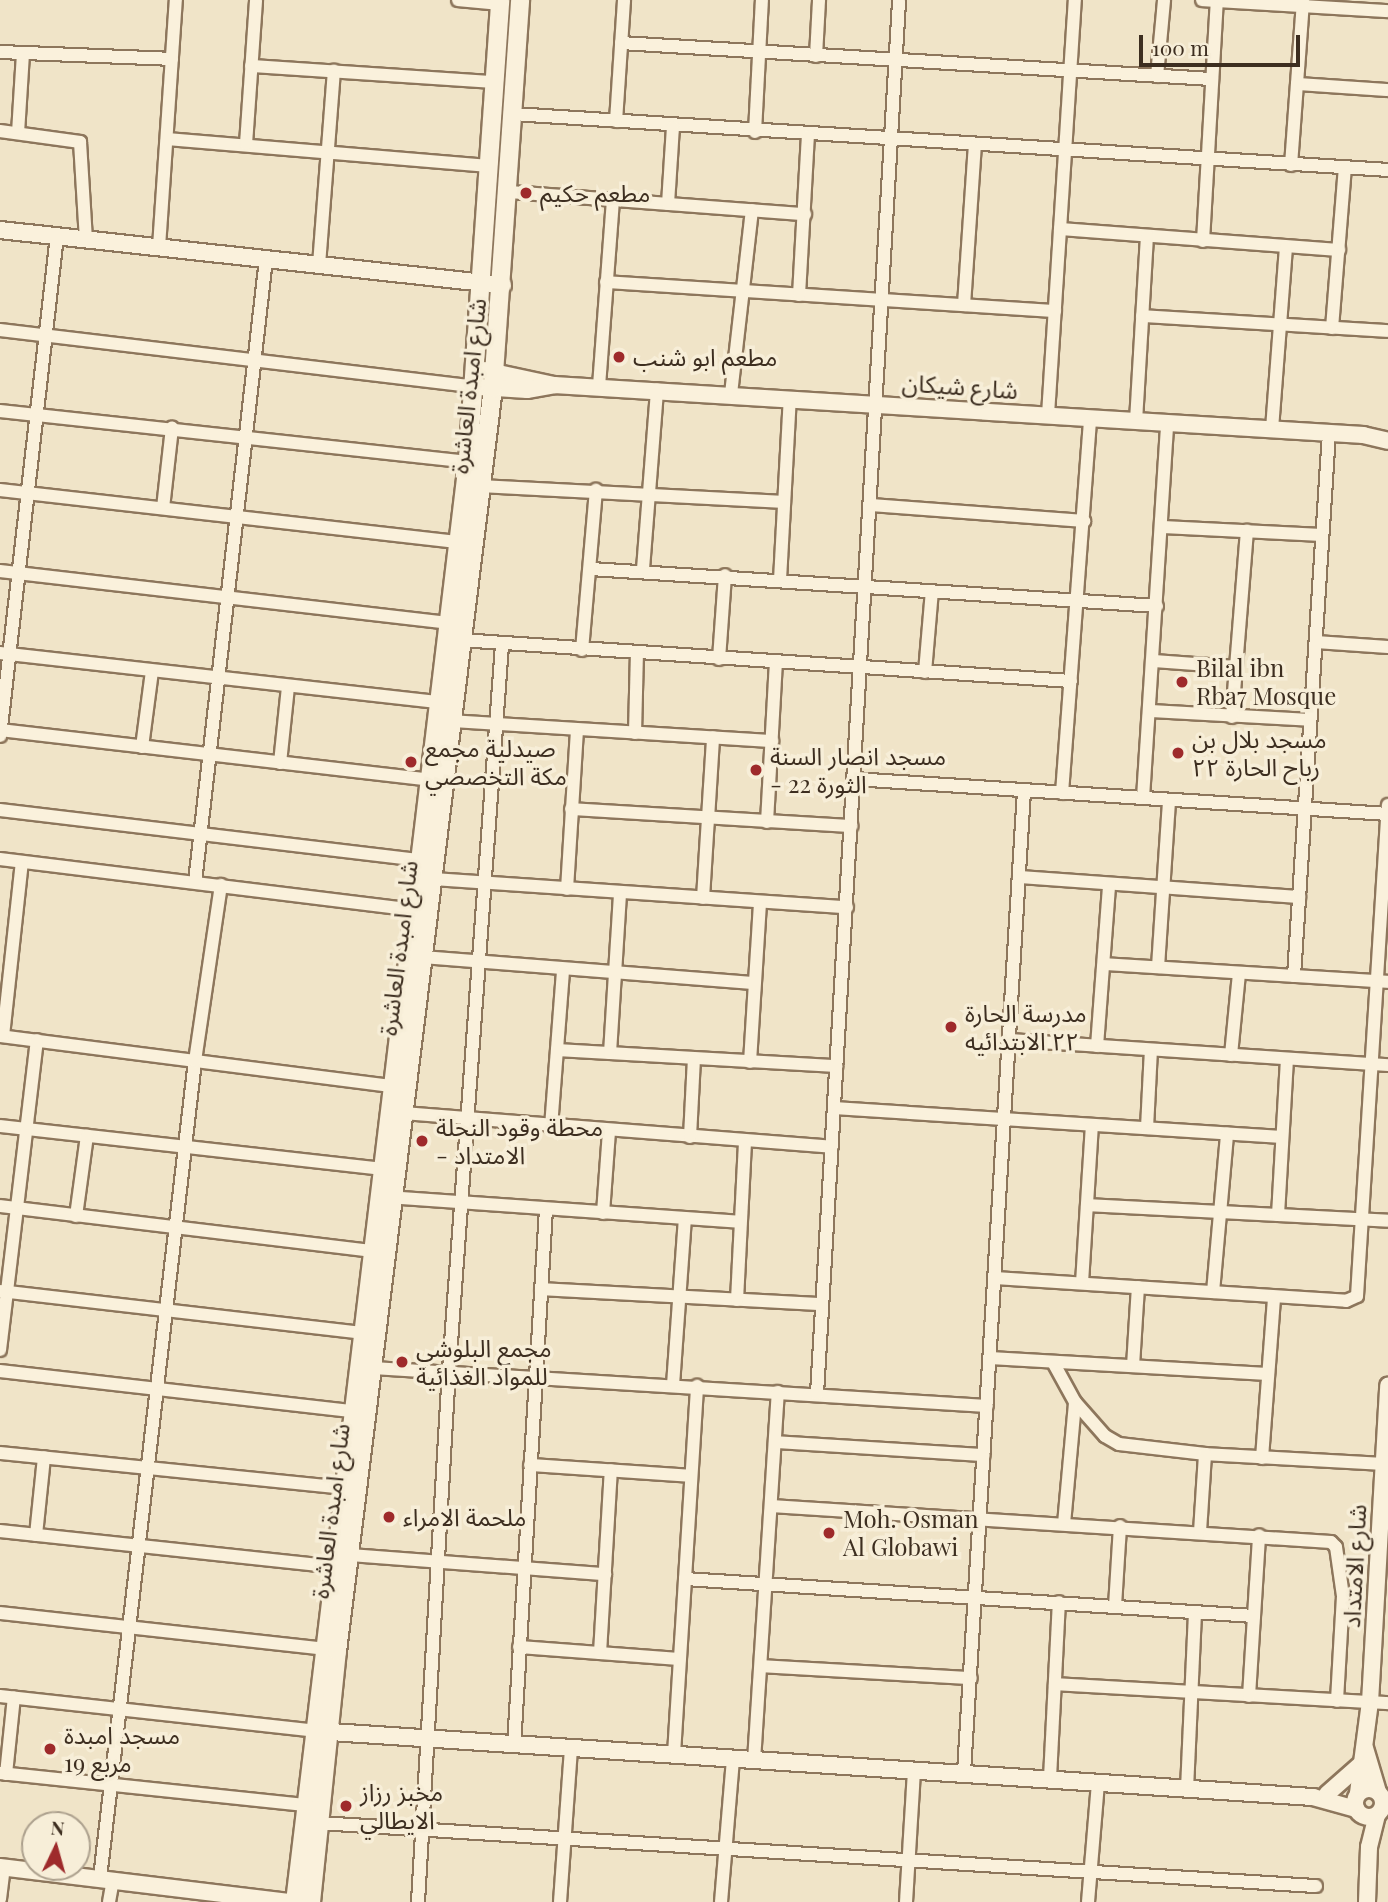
<!DOCTYPE html>
<meta charset="utf-8">
<style>
body{margin:0}
#map{position:relative;width:1388px;height:1902px;overflow:hidden;background:#f0e4c8;font-family:"Playfair Display","Noto Sans Arabic",serif}
div>[style]{position:absolute}
.roads{filter:drop-shadow(2px 0 #8d765c) drop-shadow(-2px 0 #8d765c) drop-shadow(0 2px #8d765c) drop-shadow(0 -2px #8d765c)}
.minor>*{height:12px;margin:-6px;padding:0 6px;transform-origin:6px;border-radius:6px;background:#faf1dc}
.tertiary>*{height:16px;margin:-8px;padding:0 8px;transform-origin:8px;border-radius:8px;background:#faf1dc}
.tertiary>.ring{margin:-8px;padding:0;box-sizing:content-box;background:none;border:16px solid #faf1dc;border-radius:50%}
.secondary>*{height:18px;margin:-9px;padding:0 9px;transform-origin:9px;border-radius:9px;background:#faf1dc}
.dots>*{width:19px;height:19px;translate:-50% -50%;box-sizing:border-box;border:4px solid #f7eed8;border-radius:50%}
span{translate:-50% -50%;white-space:nowrap;text-align:center;line-height:1.15;-webkit-text-stroke:7px #f7eed8;paint-order:stroke}
.poi-label{font-size:24px;color:#3d2e20}
.left{translate:0 -50%;text-align:left}
.street-label{font-size:24px;color:#3d2e20}
.north{position:absolute;left:21px;top:1811px;width:70px;height:70px;box-sizing:border-box;background:#f7eed8;border:2px solid #ada18e;border-radius:50%;rotate:5deg;font-size:19px;font-weight:700;line-height:28px;text-align:center;color:#3d2e20}
.north::after{content:'';display:block;margin:auto;width:24px;height:32px;background:#9e2a2b;clip-path:polygon(50% 0,100% 100%,50% 72%,0 100%)}
.scale{position:absolute;left:1139px;top:35px;width:161px;height:32px;box-sizing:border-box;border:4px solid #3d2e20;border-top:0;padding-left:9px;font-size:21px;line-height:24px;white-space:nowrap;color:#3d2e20;-webkit-text-stroke:5px #f7eed8;paint-order:stroke}
</style>
<div id="map">
<div class="roads">
<div class="minor">
<i style="left:458px;top:0;width:42px;rotate:5.4deg"></i>
<i style="left:1202px;top:0;width:186px;rotate:3.4deg"></i>
<i style="left:621px;top:43px;width:591px;rotate:3.49deg"></i>
<i style="left:0;top:52px;width:172px;rotate:2.3deg"></i>
<i style="left:816px;top:56px;width:56px;rotate:-86.9deg"></i>
<i style="left:251px;top:66px;width:245px;rotate:3.8deg"></i>
<i style="left:1157px;top:76px;width:76px;rotate:-84.7deg"></i>
<i style="left:1297px;top:84px;width:91px;rotate:3.8deg"></i>
<i style="left:513px;top:114px;width:877px;rotate:3.66deg"></i>
<i style="left:616px;top:121px;width:121px;rotate:-86.2deg"></i>
<i style="left:0;top:131px;width:81px;rotate:7.8deg"></i>
<i style="left:80px;top:142px;width:97px;rotate:86.5deg"></i>
<i style="left:755px;top:132px;width:132px;rotate:-87deg"></i>
<i style="left:18px;top:133px;width:80px;rotate:-86.4deg"></i>
<i style="left:167px;top:139px;width:323px;rotate:4.8deg"></i>
<i style="left:246px;top:144px;width:144px;rotate:-86deg"></i>
<i style="left:1291px;top:165px;width:165px;rotate:-85.8deg"></i>
<i style="left:509px;top:192px;width:297px;rotate:4.3deg"></i>
<i style="left:668px;top:204px;width:77px;rotate:-86.3deg"></i>
<i style="left:1060px;top:229px;width:280px;rotate:4.3deg"></i>
<i style="left:1203px;top:241px;width:240px;rotate:-86.7deg"></i>
<i style="left:159px;top:247px;width:248px;rotate:-86.1deg"></i>
<i style="left:319px;top:265px;width:195px;rotate:-85.6deg"></i>
<i style="left:606px;top:282px;width:450px;rotate:3.7deg"></i>
<i style="left:799px;top:295px;width:159px;rotate:-86.8deg"></i>
<i style="left:964px;top:305px;width:160px;rotate:-86.1deg"></i>
<i style="left:1142px;top:316px;width:246px;rotate:3.5deg"></i>
<i style="left:1332px;top:328px;width:161px;rotate:-85.4deg"></i>
<i style="left:0;top:330px;width:478px;rotate:6.8deg"></i>
<i style="left:599px;top:386px;width:187px;rotate:-85.7deg"></i>
<i style="left:731px;top:394px;width:185px;rotate:-83.5deg"></i>
<i style="left:0;top:411px;width:471px;rotate:6.2deg"></i>
<i style="left:1048px;top:415px;width:416px;rotate:-86.3deg"></i>
<i style="left:1136px;top:421px;width:185px;rotate:-86.6deg"></i>
<i style="left:1272px;top:429px;width:182px;rotate:-85.6deg"></i>
<i style="left:481px;top:486px;width:303px;rotate:3deg"></i>
<i style="left:0;top:490px;width:460px;rotate:6.5deg"></i>
<i style="left:871px;top:505px;width:214px;rotate:4.3deg"></i>
<i style="left:163px;top:508px;width:81px;rotate:-83.6deg"></i>
<i style="left:1163px;top:527px;width:159px;rotate:2.9deg"></i>
<i style="left:591px;top:569px;width:567px;rotate:3.74deg"></i>
<i style="left:643px;top:569px;width:180px;rotate:-85.5deg"></i>
<i style="left:0;top:571px;width:451px;rotate:6.6deg"></i>
<i style="left:780px;top:580px;width:182px;rotate:-86.9deg"></i>
<i style="left:460px;top:640px;width:612px;rotate:3.84deg"></i>
<i style="left:1316px;top:642px;width:72px;rotate:4deg"></i>
<i style="left:582px;top:650px;width:161px;rotate:-85deg"></i>
<i style="left:0;top:653px;width:442px;rotate:6.4deg"></i>
<i style="left:719px;top:659px;width:84px;rotate:-85.9deg"></i>
<i style="left:1154px;top:661px;width:82px;rotate:4.2deg"></i>
<i style="left:925px;top:672px;width:81px;rotate:-85.1deg"></i>
<i style="left:1151px;top:711px;width:159px;rotate:3.2deg"></i>
<i style="left:1232px;top:717px;width:187px;rotate:-85.4deg"></i>
<i style="left:451px;top:721px;width:322px;rotate:3.6deg"></i>
<i style="left:0;top:730px;width:433px;rotate:6.6deg"></i>
<i style="left:635px;top:733px;width:80px;rotate:-88.6deg"></i>
<i style="left:0;top:736px;width:503px;rotate:-83.5deg"></i>
<i style="left:142px;top:747px;width:77px;rotate:-82.5deg"></i>
<i style="left:280px;top:763px;width:76px;rotate:-84deg"></i>
<i style="left:854px;top:779px;width:535px;rotate:3.75deg"></i>
<i style="left:1062px;top:793px;width:376px;rotate:-85.7deg"></i>
<i style="left:1143px;top:798px;width:376px;rotate:-86.3deg"></i>
<i style="left:571px;top:809px;width:281px;rotate:3.5deg"></i>
<i style="left:0;top:810px;width:423px;rotate:6.8deg"></i>
<i style="left:767px;top:822px;width:160px;rotate:-86.8deg"></i>
<i style="left:0;top:859px;width:416px;rotate:7deg"></i>
<i style="left:1019px;top:877px;width:281px;rotate:4.1deg"></i>
<i style="left:432px;top:879px;width:416px;rotate:3.9deg"></i>
<i style="left:195px;top:882px;width:627px;rotate:-83.5deg"></i>
<i style="left:567px;top:889px;width:159px;rotate:-86.4deg"></i>
<i style="left:703px;top:898px;width:161px;rotate:-86.4deg"></i>
<i style="left:422px;top:957px;width:332px;rotate:4.5deg"></i>
<i style="left:1104px;top:964px;width:285px;rotate:3.6deg"></i>
<i style="left:1158px;top:967px;width:167px;rotate:-86.2deg"></i>
<i style="left:1294px;top:976px;width:544px;rotate:-86.31deg"></i>
<i style="left:0;top:1036px;width:394px;rotate:7.3deg"></i>
<i style="left:3px;top:1036px;width:175px;rotate:-83.8deg"></i>
<i style="left:1010px;top:1040px;width:379px;rotate:3.8deg"></i>
<i style="left:1097px;top:1046px;width:161px;rotate:-85.7deg"></i>
<i style="left:557px;top:1050px;width:280px;rotate:3.3deg"></i>
<i style="left:610px;top:1053px;width:161px;rotate:-86.4deg"></i>
<i style="left:1231px;top:1055px;width:82px;rotate:-84.4deg"></i>
<i style="left:750px;top:1062px;width:160px;rotate:-86.4deg"></i>
<i style="left:834px;top:1108px;width:449px;rotate:3.7deg"></i>
<i style="left:403px;top:1113px;width:430px;rotate:4.5deg"></i>
<i style="left:0;top:1126px;width:384px;rotate:6.4deg"></i>
<i style="left:551px;top:1127px;width:156px;rotate:-85.6deg"></i>
<i style="left:1147px;top:1128px;width:78px;rotate:-87.1deg"></i>
<i style="left:690px;top:1137px;width:78px;rotate:-87.1deg"></i>
<i style="left:386px;top:1197px;width:355px;rotate:4deg"></i>
<i style="left:1087px;top:1205px;width:301px;rotate:3deg"></i>
<i style="left:0;top:1206px;width:376px;rotate:6.9deg"></i>
<i style="left:603px;top:1213px;width:82px;rotate:-85.8deg"></i>
<i style="left:1278px;top:1215px;width:156px;rotate:-86.7deg"></i>
<i style="left:76px;top:1216px;width:81px;rotate:-82.2deg"></i>
<i style="left:995px;top:1278px;width:352px;rotate:3.7deg"></i>
<i style="left:1346px;top:1301px;width:12px;rotate:-24deg"></i>
<i style="left:1357px;top:1296px;width:492px;rotate:-86.4deg"></i>
<i style="left:1082px;top:1283px;width:158px;rotate:-86.4deg"></i>
<i style="left:541px;top:1289px;width:281px;rotate:3.1deg"></i>
<i style="left:0;top:1291px;width:365px;rotate:6.6deg"></i>
<i style="left:1213px;top:1292px;width:159px;rotate:-84.9deg"></i>
<i style="left:737px;top:1300px;width:159px;rotate:-87.1deg"></i>
<i style="left:0;top:1350px;width:312px;rotate:-83.2deg"></i>
<i style="left:990px;top:1358px;width:278px;rotate:3.3deg"></i>
<i style="left:1053px;top:1362px;width:46px;rotate:61.2deg"></i>
<i style="left:1075px;top:1402px;width:45px;rotate:48.6deg"></i>
<i style="left:1105px;top:1436px;width:16px;rotate:30deg"></i>
<i style="left:1119px;top:1444px;width:87px;rotate:6.6deg"></i>
<i style="left:1205px;top:1454px;width:178px;rotate:3.2deg"></i>
<i style="left:1133px;top:1366px;width:79px;rotate:-86.4deg"></i>
<i style="left:373px;top:1368px;width:615px;rotate:3.54deg"></i>
<i style="left:0;top:1371px;width:355px;rotate:6.5deg"></i>
<i style="left:673px;top:1385px;width:167px;rotate:-85.9deg"></i>
<i style="left:817px;top:1394px;width:1396px;rotate:-86.63deg"></i>
<i style="left:775px;top:1442px;width:209px;rotate:3.6deg"></i>
<i style="left:0;top:1453px;width:346px;rotate:5.8deg"></i>
<i style="left:1262px;top:1458px;width:161px;rotate:-85.7deg"></i>
<i style="left:530px;top:1465px;width:161px;rotate:3.9deg"></i>
<i style="left:771px;top:1506px;width:561px;rotate:3.68deg"></i>
<i style="left:1331px;top:1542px;width:7px;rotate:45deg"></i>
<i style="left:1336px;top:1547px;width:49px;rotate:81.9deg"></i>
<i style="left:1343px;top:1596px;width:105px;rotate:93.3deg"></i>
<i style="left:1064px;top:1524px;width:122px;rotate:-84.8deg"></i>
<i style="left:0;top:1531px;width:337px;rotate:6.1deg"></i>
<i style="left:1200px;top:1532px;width:78px;rotate:-86.3deg"></i>
<i style="left:36px;top:1535px;width:78px;rotate:-84.1deg"></i>
<i style="left:350px;top:1555px;width:256px;rotate:4.3deg"></i>
<i style="left:685px;top:1579px;width:570px;rotate:3.72deg"></i>
<i style="left:1115px;top:1606px;width:80px;rotate:-86.4deg"></i>
<i style="left:0;top:1613px;width:327px;rotate:6.3deg"></i>
<i style="left:519px;top:1647px;width:161px;rotate:4.3deg"></i>
<i style="left:600px;top:1653px;width:183px;rotate:-86.6deg"></i>
<i style="left:761px;top:1666px;width:210px;rotate:3.3deg"></i>
<i style="left:1055px;top:1684px;width:334px;rotate:3.3deg"></i>
<i style="left:0;top:1696px;width:317px;rotate:6.3deg"></i>
<i style="left:1249px;top:1696px;width:161px;rotate:-86.4deg"></i>
<i style="left:514px;top:1746px;width:538px;rotate:-86.59deg"></i>
<i style="left:674px;top:1754px;width:369px;rotate:-86.4deg"></i>
<i style="left:754px;top:1761px;width:370px;rotate:-86.3deg"></i>
<i style="left:964px;top:1772px;width:984px;rotate:-86.5deg"></i>
<i style="left:0;top:1773px;width:309px;rotate:6deg"></i>
<i style="left:6px;top:1774px;width:77px;rotate:-84.1deg"></i>
<i style="left:1050px;top:1778px;width:176px;rotate:-87.1deg"></i>
<i style="left:1187px;top:1789px;width:177px;rotate:-87.4deg"></i>
<i style="left:319px;top:1823px;width:999px;rotate:3.62deg"></i>
<i style="left:100px;top:1878px;width:823px;rotate:-83.37deg"></i>
<i style="left:195px;top:1061px;width:178px;rotate:-81.6deg"></i>
<i style="left:0;top:1899px;width:32px;rotate:-83deg"></i>
<i style="left:109px;top:1902px;width:22px;rotate:-80deg"></i>
<i style="left:418px;top:1902px;width:533px;rotate:-86.67deg"></i>
<i style="left:449px;top:1370px;width:728px;rotate:-85.82deg"></i>
<i style="left:560px;top:1902px;width:154px;rotate:-85.9deg"></i>
<i style="left:721px;top:1902px;width:144px;rotate:-85.2deg"></i>
<i style="left:906px;top:1902px;width:132px;rotate:-86.5deg"></i>
<i style="left:1088px;top:1902px;width:120px;rotate:-85.2deg"></i>
</div>
<div class="tertiary">
<i style="left:0;top:230px;width:506px;rotate:6.24deg"></i>
<i style="left:484px;top:370px;width:72px;rotate:12.1deg"></i>
<i style="left:554px;top:385px;width:811px;rotate:3.54deg"></i>
<i style="left:1363px;top:435px;width:26px;rotate:13deg"></i>
<i style="left:480px;top:387px;width:47px;rotate:3.7deg"></i>
<i style="left:527px;top:390px;width:27px;rotate:-10deg"></i>
<i style="left:316px;top:1731px;width:999px;rotate:3.79deg"></i>
<i style="left:1313px;top:1797px;width:45px;rotate:15.6deg"></i>
<i style="left:1365px;top:1748px;width:46px;rotate:73.5deg"></i>
<i class="ring" style="left:1355px;top:1789px;width:12px;height:12px"></i>
<i style="left:1358px;top:1793px;width:92px;rotate:-82.5deg"></i>
<i style="left:1370px;top:1702px;width:317px;rotate:-86.7deg"></i>
<i style="left:1327px;top:1794px;width:45px;rotate:-41.4deg"></i>
<i style="left:0;top:1867px;width:293px;rotate:6.9deg"></i>
<i style="left:1367px;top:1902px;width:55px;rotate:-87.9deg"></i>
<i style="left:1369px;top:1847px;width:33px;rotate:-76deg"></i>
</div>
<div class="secondary">
<i style="left:295px;top:1902px;width:1450px;rotate:-83.15deg"></i>
<i style="left:468px;top:462px;width:463px;rotate:-86deg"></i>
<i style="left:311px;top:1902px;width:252px;rotate:-84.1deg"></i>
<i style="left:337px;top:1651px;width:1273px;rotate:-82.96deg"></i>
<i style="left:493px;top:388px;width:389px;rotate:-86deg"></i>
</div>
</div>
<div class="dots">
<i style="left:526px;top:193px;background:#9e2a2b"></i>
<i style="left:619px;top:357px;background:#9e2a2b"></i>
<i style="left:1182px;top:682px;background:#9e2a2b"></i>
<i style="left:1178px;top:753px;background:#9e2a2b"></i>
<i style="left:411px;top:762px;background:#9e2a2b"></i>
<i style="left:756px;top:770px;background:#9e2a2b"></i>
<i style="left:951px;top:1027px;background:#9e2a2b"></i>
<i style="left:422px;top:1141px;background:#9e2a2b"></i>
<i style="left:402px;top:1362px;background:#9e2a2b"></i>
<i style="left:389px;top:1517px;background:#9e2a2b"></i>
<i style="left:829px;top:1533px;background:#9e2a2b"></i>
<i style="left:50px;top:1749px;background:#9e2a2b"></i>
<i style="left:346px;top:1806px;background:#9e2a2b"></i>
</div>
<div class="poi-label">
<span class="left" style="left:540px;top:193px">مطعم حكيم</span>
<span class="left" style="left:633px;top:357px">مطعم ابو شنب</span>
<span class="left" style="left:1196px;top:682px">Bilal ibn<br>Rba7 Mosque</span>
<span class="left" style="left:1192px;top:753px">مسجد بلال بن<br>رباح الحارة ٢٢</span>
<span class="left" style="left:425px;top:762px">صيدلية مجمع<br>مكة التخصصي</span>
<span class="left" style="left:770px;top:770px">مسجد انصار السنة<br>- الثورة 22</span>
<span class="left" style="left:965px;top:1027px">مدرسة الحارة<br>٢٢ الابتدائيه</span>
<span class="left" style="left:436px;top:1141px">محطة وقود النحلة<br>- الامتداد</span>
<span class="left" style="left:416px;top:1362px">مجمع البلوشي<br>للمواد الغذائية</span>
<span class="left" style="left:403px;top:1517px">ملحمة الامراء</span>
<span class="left" style="left:843px;top:1533px">Moh. Osman<br>Al Globawi</span>
<span class="left" style="left:64px;top:1749px">مسجد امبدة<br>مربع 19</span>
<span class="left" style="left:360px;top:1806px">مخبز رزاز<br>الايطالي</span>
</div>
<div class="street-label">
<span style="left:468px;top:386px;rotate:-84deg">شارع امبدة العاشرة</span>
<span style="left:960px;top:386px;rotate:4deg">شارع شيكان</span>
<span style="left:398px;top:948px;rotate:-83deg">شارع امبدة العاشرة</span>
<span style="left:330px;top:1511px;rotate:-83deg">شارع امبدة العاشرة</span>
<span style="left:1354px;top:1566px;rotate:-87deg">شارع الامتداد</span>
</div>
<div class="north">N</div>
<div class="scale">100 m</div>
</div>
